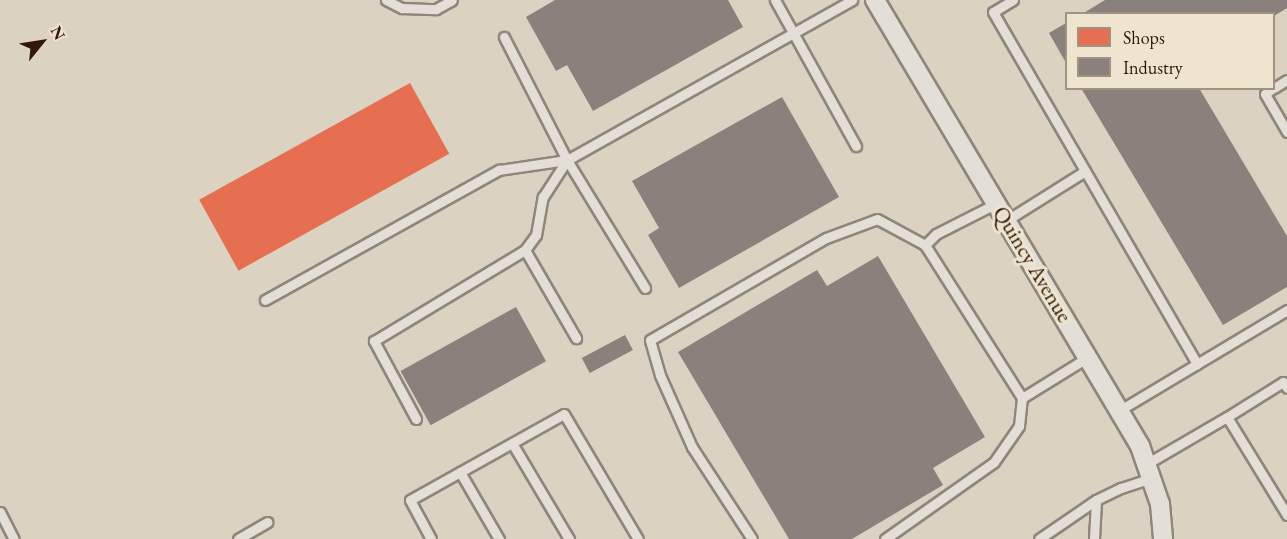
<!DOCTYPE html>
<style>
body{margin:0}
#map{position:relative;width:1287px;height:539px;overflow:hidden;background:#dcd2c1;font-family:"EB Garamond",serif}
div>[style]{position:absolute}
.shops>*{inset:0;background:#e76f51;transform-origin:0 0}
.industry>*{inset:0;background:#8a817c;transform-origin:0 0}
.roads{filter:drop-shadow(2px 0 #8f867b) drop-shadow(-2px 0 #8f867b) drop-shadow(0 2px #8f867b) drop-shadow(0 -2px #8f867b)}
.service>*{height:9px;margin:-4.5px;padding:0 4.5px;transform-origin:4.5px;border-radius:4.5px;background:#e4dfd6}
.minor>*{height:18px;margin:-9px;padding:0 9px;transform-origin:9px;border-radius:9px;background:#e4dfd6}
span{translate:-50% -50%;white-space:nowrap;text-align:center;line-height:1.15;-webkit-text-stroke:6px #efe4d0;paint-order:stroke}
.street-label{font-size:22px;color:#2f1808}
.legend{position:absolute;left:1065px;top:12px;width:210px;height:78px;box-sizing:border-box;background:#efe4d0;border:2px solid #a29280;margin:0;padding:8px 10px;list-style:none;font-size:18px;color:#2f1808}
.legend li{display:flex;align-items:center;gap:12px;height:30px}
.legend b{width:30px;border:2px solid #a29280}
.north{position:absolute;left:12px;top:12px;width:60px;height:60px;-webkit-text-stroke:4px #efe4d0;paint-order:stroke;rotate:60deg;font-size:16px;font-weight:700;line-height:24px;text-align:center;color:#2f1808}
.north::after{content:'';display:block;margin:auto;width:21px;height:27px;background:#2f1808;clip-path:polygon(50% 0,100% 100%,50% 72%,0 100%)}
</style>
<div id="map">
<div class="shops">
<i style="left:410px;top:83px;width:81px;height:241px;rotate:61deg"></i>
</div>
<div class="industry">
<i style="clip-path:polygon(555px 0,728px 0,743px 27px,593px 111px,567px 65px,556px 71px,526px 17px)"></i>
<i style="clip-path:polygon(1105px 0,1287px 0,1287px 8px,1274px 16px,1274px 14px,1082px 14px)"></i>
<i style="clip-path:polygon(1066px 23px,1066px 63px,1049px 33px)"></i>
<i style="clip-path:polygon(1081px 88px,1199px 88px,1287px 236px,1287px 287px,1223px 325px)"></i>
<i style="clip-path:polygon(782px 97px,839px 197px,679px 288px,648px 235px,659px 228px,632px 181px)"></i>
<i style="clip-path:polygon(878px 256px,985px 437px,933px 468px,943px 485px,852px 539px,789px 539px,678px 352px,817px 270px,827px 286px)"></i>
<i style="left:516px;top:307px;width:62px;height:132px;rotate:61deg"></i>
<i style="left:625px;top:335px;width:17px;height:49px;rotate:62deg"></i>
</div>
<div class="roads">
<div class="service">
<i style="left:386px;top:0;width:18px;rotate:27deg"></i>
<i style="left:402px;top:8px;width:34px;rotate:2deg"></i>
<i style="left:436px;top:9px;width:18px;rotate:-29deg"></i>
<i style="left:775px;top:0;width:167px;rotate:61deg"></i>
<i style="left:1013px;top:0;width:23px;rotate:149deg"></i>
<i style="left:993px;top:12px;width:407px;rotate:59.9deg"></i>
<i style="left:504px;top:37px;width:138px;rotate:62.9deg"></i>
<i style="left:567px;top:160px;width:150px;rotate:58.6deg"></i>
<i style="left:1273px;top:88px;width:10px;rotate:143deg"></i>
<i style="left:1265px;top:94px;width:44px;rotate:59.9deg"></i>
<i style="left:1274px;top:88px;width:15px;rotate:-32deg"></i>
<i style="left:997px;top:203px;width:68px;rotate:153.1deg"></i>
<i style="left:936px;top:234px;width:16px;rotate:135deg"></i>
<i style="left:925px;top:245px;width:181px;rotate:57.6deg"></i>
<i style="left:1022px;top:398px;width:78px;rotate:-31.8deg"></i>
<i style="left:1007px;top:220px;width:92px;rotate:-32.1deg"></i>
<i style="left:525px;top:250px;width:102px;rotate:59.9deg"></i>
<i style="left:265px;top:300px;width:268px;rotate:-29.1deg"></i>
<i style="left:499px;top:170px;width:69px;rotate:-8.4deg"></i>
<i style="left:567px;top:160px;width:327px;rotate:-29.3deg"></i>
<i style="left:1120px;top:410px;width:195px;rotate:-30.9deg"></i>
<i style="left:1227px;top:417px;width:66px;rotate:-32deg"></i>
<i style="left:1283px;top:382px;width:7px;rotate:56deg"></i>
<i style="left:416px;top:419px;width:89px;rotate:-118.3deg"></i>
<i style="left:374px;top:341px;width:176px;rotate:-31.1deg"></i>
<i style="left:525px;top:250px;width:19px;rotate:-54deg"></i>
<i style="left:536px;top:235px;width:39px;rotate:-80deg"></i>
<i style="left:543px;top:197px;width:44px;rotate:-57deg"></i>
<i style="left:512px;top:443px;width:112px;rotate:59.3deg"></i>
<i style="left:1148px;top:463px;width:91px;rotate:-30.2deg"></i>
<i style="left:1227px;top:417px;width:115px;rotate:58.5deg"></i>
<i style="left:460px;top:472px;width:78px;rotate:59.8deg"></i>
<i style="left:0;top:512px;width:30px;rotate:63deg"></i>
<i style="left:238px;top:539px;width:34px;rotate:-30deg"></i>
<i style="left:431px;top:539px;width:44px;rotate:-118.3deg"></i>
<i style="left:410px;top:500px;width:176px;rotate:-29.2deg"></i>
<i style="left:564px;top:414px;width:145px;rotate:59.4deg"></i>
<i style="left:752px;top:539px;width:110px;rotate:-123.1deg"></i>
<i style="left:692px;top:447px;width:79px;rotate:-114deg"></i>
<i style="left:660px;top:375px;width:36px;rotate:-106deg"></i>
<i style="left:650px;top:340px;width:203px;rotate:-30.1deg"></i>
<i style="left:826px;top:238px;width:54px;rotate:-20.4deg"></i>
<i style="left:877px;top:219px;width:55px;rotate:28.4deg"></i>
<i style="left:885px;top:539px;width:133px;rotate:-35.2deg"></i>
<i style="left:994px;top:462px;width:44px;rotate:-55.2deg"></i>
<i style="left:1019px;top:426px;width:28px;rotate:-84deg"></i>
<i style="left:1039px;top:539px;width:69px;rotate:-34.4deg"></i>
<i style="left:1094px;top:539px;width:39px;rotate:-87deg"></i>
<i style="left:1096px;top:500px;width:28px;rotate:-26deg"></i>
<i style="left:1121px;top:488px;width:33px;rotate:-18deg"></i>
</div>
<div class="minor">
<i style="left:875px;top:0;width:519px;rotate:59.28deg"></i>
<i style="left:1140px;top:446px;width:61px;rotate:71deg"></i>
<i style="left:1160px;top:504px;width:35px;rotate:85deg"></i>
</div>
</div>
<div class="street-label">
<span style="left:1033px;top:264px;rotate:59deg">Quincy Avenue</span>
</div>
<ul class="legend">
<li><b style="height:16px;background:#e76f51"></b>Shops</li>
<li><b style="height:16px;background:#8a817c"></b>Industry</li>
</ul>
<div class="north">N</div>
</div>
